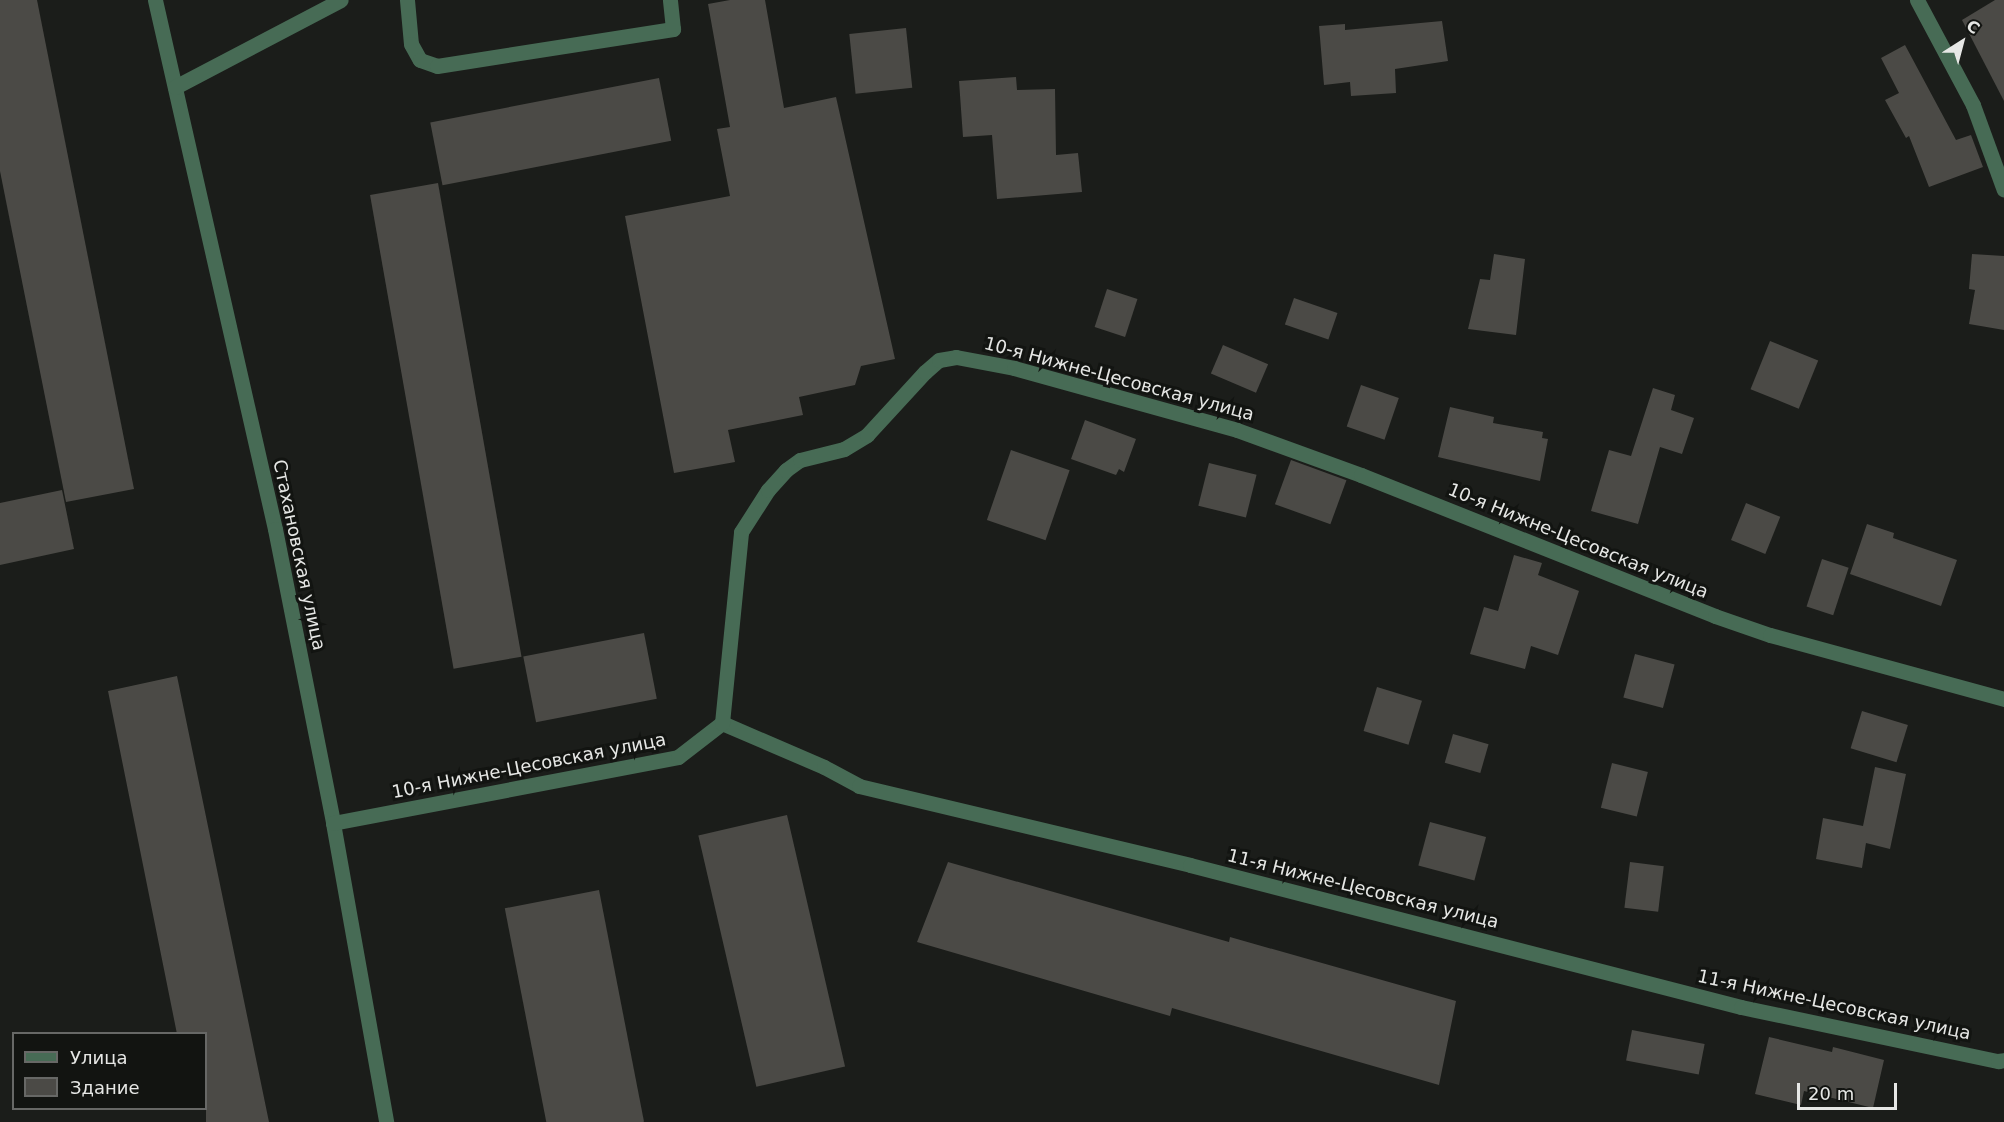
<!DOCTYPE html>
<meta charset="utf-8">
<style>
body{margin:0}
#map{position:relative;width:2004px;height:1122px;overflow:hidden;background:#1b1d1a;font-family:"DejaVu Sans",sans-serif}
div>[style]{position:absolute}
.building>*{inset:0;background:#4b4a46;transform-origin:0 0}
.minor>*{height:15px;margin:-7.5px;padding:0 7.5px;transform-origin:7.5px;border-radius:7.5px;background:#476b55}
span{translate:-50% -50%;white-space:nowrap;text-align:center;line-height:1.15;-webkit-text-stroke:6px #121411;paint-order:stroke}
.street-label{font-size:18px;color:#e6e7e5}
.legend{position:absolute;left:12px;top:1032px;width:195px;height:78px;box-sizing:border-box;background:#121411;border:2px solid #676866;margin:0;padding:8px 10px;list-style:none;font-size:18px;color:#e6e7e5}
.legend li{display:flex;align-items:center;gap:12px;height:30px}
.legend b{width:30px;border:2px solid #676866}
.north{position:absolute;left:1932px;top:12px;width:60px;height:60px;-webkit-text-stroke:4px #121411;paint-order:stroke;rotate:36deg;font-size:16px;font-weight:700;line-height:24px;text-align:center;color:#e6e7e5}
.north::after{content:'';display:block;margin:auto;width:21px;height:27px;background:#e6e7e5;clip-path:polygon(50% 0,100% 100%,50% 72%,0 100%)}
.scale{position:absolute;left:1797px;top:1083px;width:100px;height:27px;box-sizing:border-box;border:3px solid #e6e7e5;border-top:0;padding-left:8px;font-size:18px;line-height:21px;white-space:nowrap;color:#e6e7e5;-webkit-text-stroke:4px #121411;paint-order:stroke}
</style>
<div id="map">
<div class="building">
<i style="clip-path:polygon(0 0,37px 0,134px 489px,66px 502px,0 171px)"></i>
<i style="clip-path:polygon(730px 0,765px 0,784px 108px,836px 97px,895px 359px,861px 366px,855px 385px,799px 397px,803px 415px,728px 430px,735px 462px,674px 473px,625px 216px,730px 196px,717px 129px,730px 127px,708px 4px)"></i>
<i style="clip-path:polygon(1995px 0,2004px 0,2004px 101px,1962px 20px)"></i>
<i style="clip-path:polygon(1442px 21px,1448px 61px,1395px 69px,1396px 93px,1351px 96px,1350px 82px,1324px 85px,1319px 26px,1345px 24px,1345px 30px)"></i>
<i style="left:906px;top:28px;width:60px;height:57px;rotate:84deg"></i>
<i style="clip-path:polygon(1905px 45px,1956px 140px,1971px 135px,1983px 167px,1929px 187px,1909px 136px,1906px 138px,1885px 100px,1899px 93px,1881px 58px)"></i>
<i style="clip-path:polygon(1016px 77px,1017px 90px,1055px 89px,1056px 155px,1078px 153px,1082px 192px,997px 199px,992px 135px,963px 137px,959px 81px)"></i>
<i style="left:659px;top:78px;width:64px;height:233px;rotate:79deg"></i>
<i style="left:438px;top:183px;width:481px;height:69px;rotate:80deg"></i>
<i style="clip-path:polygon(1494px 254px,1525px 259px,1516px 335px,1468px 329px,1480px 279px,1490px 280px)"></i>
<i style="clip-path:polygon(1972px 254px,2004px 256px,2004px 330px,1969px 324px,1975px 290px,1969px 289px)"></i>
<i style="left:1107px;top:289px;width:32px;height:40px;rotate:18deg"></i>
<i style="left:1294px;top:298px;width:46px;height:28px;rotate:19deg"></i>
<i style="left:1770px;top:341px;width:52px;height:52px;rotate:22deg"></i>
<i style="left:1223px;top:345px;width:49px;height:31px;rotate:23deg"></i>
<i style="left:1361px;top:385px;width:40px;height:44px;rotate:19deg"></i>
<i style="clip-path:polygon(1653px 388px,1675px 395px,1671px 410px,1694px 418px,1682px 454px,1660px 447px,1638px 524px,1591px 511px,1609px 450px,1631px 456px)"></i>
<i style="clip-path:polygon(1450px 407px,1494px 417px,1493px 423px,1543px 432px,1542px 438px,1548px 439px,1540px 481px,1438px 457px)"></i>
<i style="clip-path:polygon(1085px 420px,1136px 439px,1124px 472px,1119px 469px,1116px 475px,1071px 459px)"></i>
<i style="left:1011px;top:450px;width:62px;height:74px;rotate:19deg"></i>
<i style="left:1291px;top:460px;width:59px;height:47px;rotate:20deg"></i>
<i style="left:1209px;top:463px;width:49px;height:44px;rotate:14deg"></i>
<i style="clip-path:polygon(62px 490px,74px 549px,0 565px,0 503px)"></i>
<i style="left:1746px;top:503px;width:37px;height:40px;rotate:22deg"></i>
<i style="clip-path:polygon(1867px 524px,1894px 533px,1893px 538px,1957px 560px,1941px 606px,1850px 574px)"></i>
<i style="clip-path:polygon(1514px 555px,1542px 563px,1538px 575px,1579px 591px,1558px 655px,1531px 646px,1525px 669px,1470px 654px,1484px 607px,1498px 611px)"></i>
<i style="left:1822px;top:559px;width:28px;height:50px;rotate:18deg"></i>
<i style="left:644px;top:633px;width:67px;height:123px;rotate:79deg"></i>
<i style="left:1635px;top:654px;width:41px;height:45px;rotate:15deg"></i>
<i style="clip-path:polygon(177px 676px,269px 1122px,206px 1122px,206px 1034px,177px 1034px,108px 691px)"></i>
<i style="left:1377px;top:687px;width:47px;height:46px;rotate:17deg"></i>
<i style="left:1862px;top:711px;width:48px;height:39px;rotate:17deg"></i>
<i style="left:1453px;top:734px;width:37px;height:30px;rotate:16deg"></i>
<i style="left:1612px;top:763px;width:37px;height:46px;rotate:14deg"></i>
<i style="clip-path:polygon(1875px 767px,1906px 774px,1890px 849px,1866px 843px,1862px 868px,1816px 859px,1823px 818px,1863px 826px)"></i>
<i style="left:787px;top:815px;width:258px;height:91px;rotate:77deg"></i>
<i style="left:1430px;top:822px;width:58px;height:45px;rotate:15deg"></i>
<i style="clip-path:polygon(948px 862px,1229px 942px,1230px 937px,1456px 1001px,1439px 1085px,1172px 1008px,1170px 1016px,917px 942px)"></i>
<i style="left:1630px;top:862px;width:34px;height:46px;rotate:7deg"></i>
<i style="left:599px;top:890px;width:236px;height:96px;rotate:79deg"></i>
<i style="left:1632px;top:1030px;width:74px;height:31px;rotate:11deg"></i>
<i style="clip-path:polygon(1769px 1037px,1832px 1052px,1833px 1047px,1884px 1060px,1873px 1108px,1804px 1091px,1801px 1105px,1755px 1094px)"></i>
</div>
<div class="minor">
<i style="left:155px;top:0;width:542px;rotate:77.22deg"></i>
<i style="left:275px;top:529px;width:300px;rotate:78.8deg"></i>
<i style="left:333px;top:823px;width:304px;rotate:79.9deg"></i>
<i style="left:407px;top:0;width:44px;rotate:84.8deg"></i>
<i style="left:411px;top:44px;width:18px;rotate:61deg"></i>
<i style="left:420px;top:60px;width:18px;rotate:19deg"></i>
<i style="left:437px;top:66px;width:239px;rotate:-8.9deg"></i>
<i style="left:673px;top:29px;width:29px;rotate:-96deg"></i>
<i style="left:1917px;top:0;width:119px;rotate:61.9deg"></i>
<i style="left:1973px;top:105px;width:90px;rotate:70deg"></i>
<i style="left:175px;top:87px;width:187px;rotate:-27.7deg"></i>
<i style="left:722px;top:723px;width:111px;rotate:23.3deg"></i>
<i style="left:824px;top:767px;width:40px;rotate:28deg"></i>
<i style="left:859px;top:786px;width:340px;rotate:13.4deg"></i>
<i style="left:1190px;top:865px;width:569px;rotate:14.45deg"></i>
<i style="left:1741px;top:1007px;width:263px;rotate:11.9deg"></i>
<i style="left:1998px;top:1061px;width:6px;rotate:-9deg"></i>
<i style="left:333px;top:823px;width:351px;rotate:-10.8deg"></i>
<i style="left:678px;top:757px;width:56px;rotate:-37.7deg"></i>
<i style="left:722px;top:723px;width:192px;rotate:-84.3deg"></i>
<i style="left:741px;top:532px;width:50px;rotate:-57.3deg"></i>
<i style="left:768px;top:490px;width:27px;rotate:-48deg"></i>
<i style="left:786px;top:470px;width:17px;rotate:-36deg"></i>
<i style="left:800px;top:460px;width:45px;rotate:-14deg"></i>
<i style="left:844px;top:449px;width:27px;rotate:-31deg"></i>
<i style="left:867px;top:435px;width:86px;rotate:-47.4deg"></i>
<i style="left:925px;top:372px;width:18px;rotate:-41deg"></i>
<i style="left:939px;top:360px;width:17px;rotate:-10deg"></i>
<i style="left:956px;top:357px;width:59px;rotate:10.7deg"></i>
<i style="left:1014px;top:368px;width:231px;rotate:15.5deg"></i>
<i style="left:1237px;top:430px;width:132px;rotate:19.9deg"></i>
<i style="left:1361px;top:475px;width:381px;rotate:21.7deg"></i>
<i style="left:1715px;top:616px;width:58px;rotate:19.1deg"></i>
<i style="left:1770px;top:635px;width:243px;rotate:15.3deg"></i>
</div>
<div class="street-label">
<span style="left:1119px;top:379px;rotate:15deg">10-я Нижне-Цесовская улица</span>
<span style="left:1578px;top:541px;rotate:22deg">10-я Нижне-Цесовская улица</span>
<span style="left:299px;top:555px;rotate:78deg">Стахановская улица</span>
<span style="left:529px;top:766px;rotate:-11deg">10-я Нижне-Цесовская улица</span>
<span style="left:1363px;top:889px;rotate:14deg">11-я Нижне-Цесовская улица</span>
<span style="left:1834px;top:1005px;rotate:12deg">11-я Нижне-Цесовская улица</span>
</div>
<ul class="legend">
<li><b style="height:8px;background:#476b55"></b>Улица</li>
<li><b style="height:16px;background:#4b4a46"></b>Здание</li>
</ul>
<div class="north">С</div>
<div class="scale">20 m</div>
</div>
